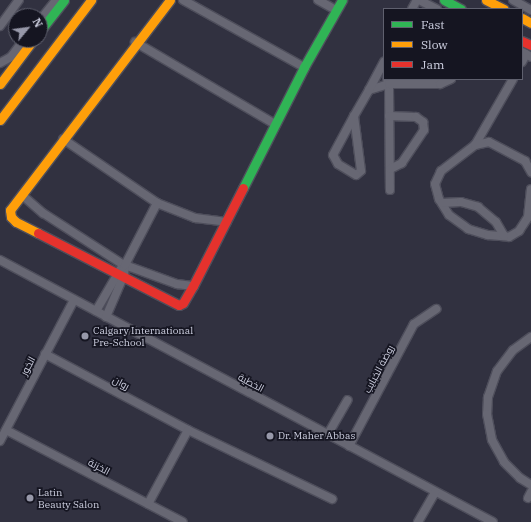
<!DOCTYPE html>
<meta charset="utf-8">
<style>
body{margin:0}
#map{position:relative;width:531px;height:522px;overflow:hidden;background:#313140;font-family:"IBM Plex Serif",Cairo,serif}
div>[style]{position:absolute}
.roads{filter:drop-shadow(1px 0 #4e4e5b) drop-shadow(-1px 0 #4e4e5b) drop-shadow(0 1px #4e4e5b) drop-shadow(0 -1px #4e4e5b)}
.street>*{height:8px;margin:-4px;padding:0 4px;transform-origin:4px;border-radius:4px;background:#676773}
.fast>*{height:9px;margin:-4.5px;padding:0 4.5px;transform-origin:4.5px;border-radius:4.5px;background:#30b455}
.slow>*{height:9px;margin:-4.5px;padding:0 4.5px;transform-origin:4.5px;border-radius:4.5px;background:#ff9f0a}
.jam>*{height:9px;margin:-4.5px;padding:0 4.5px;transform-origin:4.5px;border-radius:4.5px;background:#e5322d}
.dots>*{width:11px;height:11px;translate:-50% -50%;box-sizing:border-box;border:2px solid #151521;border-radius:50%}
span{translate:-50% -50%;white-space:nowrap;text-align:center;line-height:1.15;-webkit-text-stroke:3.5px #151521;paint-order:stroke}
.poi-label{font-size:10px;color:#ced0e1}
.left{translate:0 -50%;text-align:left}
.street-label{font-size:10px;color:#ced0e1}
.legend{position:absolute;left:383px;top:8px;width:140px;height:72px;box-sizing:border-box;background:#151521;border:1px solid #5f606e;margin:0;padding:5px 7px;list-style:none;font-size:12px;color:#ced0e1}
.legend li{display:flex;align-items:center;gap:8px;height:20px}
.legend b{width:20px;border:1px solid #5f606e}
.north{position:absolute;left:8px;top:8px;width:40px;height:40px;box-sizing:border-box;background:#151521;border:1px solid #5f606e;border-radius:50%;rotate:61deg;font-size:11px;font-weight:700;line-height:16px;text-align:center;color:#ced0e1}
.north::after{content:'';display:block;margin:auto;width:14px;height:18px;background:#9798a9;clip-path:polygon(50% 0,100% 100%,50% 72%,0 100%)}
</style>
<div id="map">
<div class="roads">
<div class="street">
<i style="left:183px;top:0;width:138px;rotate:29deg"></i>
<i style="left:318px;top:0;width:21px;rotate:29deg"></i>
<i style="left:419px;top:0;width:20px;rotate:27deg"></i>
<i style="left:513px;top:0;width:21px;rotate:29deg"></i>
<i style="left:412px;top:9px;width:10px;rotate:-61deg"></i>
<i style="left:40px;top:20px;width:26px;rotate:-51deg"></i>
<i style="left:0;top:26px;width:32px;rotate:-54deg"></i>
<i style="left:135px;top:42px;width:162px;rotate:30.4deg"></i>
<i style="left:522px;top:52px;width:10px;rotate:29deg"></i>
<i style="left:522px;top:62px;width:9px;rotate:-63deg"></i>
<i style="left:0;top:63px;width:13px;rotate:-29deg"></i>
<i style="left:11px;top:57px;width:21px;rotate:-53deg"></i>
<i style="left:387px;top:79px;width:5px;rotate:68deg"></i>
<i style="left:389px;top:84px;width:106px;rotate:89.5deg"></i>
<i style="left:513px;top:79px;width:76px;rotate:119.9deg"></i>
<i style="left:475px;top:145px;width:43px;rotate:142.6deg"></i>
<i style="left:441px;top:171px;width:14px;rotate:115deg"></i>
<i style="left:435px;top:184px;width:16px;rotate:75deg"></i>
<i style="left:439px;top:199px;width:19px;rotate:58deg"></i>
<i style="left:449px;top:215px;width:24px;rotate:36deg"></i>
<i style="left:468px;top:229px;width:21px;rotate:17deg"></i>
<i style="left:488px;top:235px;width:21px;rotate:5deg"></i>
<i style="left:509px;top:237px;width:12px;rotate:-31deg"></i>
<i style="left:519px;top:231px;width:17px;rotate:-57deg"></i>
<i style="left:528px;top:217px;width:28px;rotate:-84deg"></i>
<i style="left:369px;top:90px;width:21px;rotate:-17deg"></i>
<i style="left:389px;top:84px;width:51px"></i>
<i style="left:440px;top:84px;width:12px;rotate:-24deg"></i>
<i style="left:354px;top:116px;width:55px;rotate:82.7deg"></i>
<i style="left:361px;top:171px;width:6px;rotate:141deg"></i>
<i style="left:356px;top:175px;width:21px;rotate:-149deg"></i>
<i style="left:338px;top:164px;width:10px;rotate:-119deg"></i>
<i style="left:333px;top:155px;width:44px;rotate:-61.7deg"></i>
<i style="left:354px;top:116px;width:30px;rotate:-60deg"></i>
<i style="left:369px;top:90px;width:32px;rotate:-62deg"></i>
<i style="left:389px;top:116px;width:27px;rotate:2deg"></i>
<i style="left:416px;top:117px;width:9px;rotate:36deg"></i>
<i style="left:423px;top:122px;width:8px;rotate:83deg"></i>
<i style="left:424px;top:130px;width:40px;rotate:124deg"></i>
<i style="left:402px;top:163px;width:13px;rotate:153deg"></i>
<i style="left:63px;top:139px;width:114px;rotate:34.2deg"></i>
<i style="left:157px;top:203px;width:41px;rotate:21.5deg"></i>
<i style="left:195px;top:218px;width:32px;rotate:7deg"></i>
<i style="left:475px;top:145px;width:14px;rotate:-12deg"></i>
<i style="left:489px;top:142px;width:41px;rotate:27.8deg"></i>
<i style="left:525px;top:161px;width:13px;rotate:61deg"></i>
<i style="left:22px;top:195px;width:28px;rotate:41deg"></i>
<i style="left:43px;top:213px;width:94px;rotate:32.8deg"></i>
<i style="left:122px;top:264px;width:59px;rotate:20deg"></i>
<i style="left:177px;top:284px;width:16px;rotate:7deg"></i>
<i style="left:442px;top:203px;width:19px;rotate:-3deg"></i>
<i style="left:461px;top:202px;width:18px;rotate:16deg"></i>
<i style="left:478px;top:207px;width:23px;rotate:40deg"></i>
<i style="left:496px;top:222px;width:16px;rotate:60deg"></i>
<i style="left:0;top:260px;width:558px;rotate:27.99deg"></i>
<i style="left:96px;top:311px;width:48px;rotate:-59.7deg"></i>
<i style="left:106px;top:317px;width:46px;rotate:-66.8deg"></i>
<i style="left:124px;top:275px;width:10px;rotate:-84deg"></i>
<i style="left:125px;top:265px;width:70px;rotate:-62.7deg"></i>
<i style="left:531px;top:337px;width:22px;rotate:144deg"></i>
<i style="left:513px;top:350px;width:26px;rotate:127deg"></i>
<i style="left:497px;top:371px;width:28px;rotate:109deg"></i>
<i style="left:488px;top:397px;width:17px;rotate:93deg"></i>
<i style="left:487px;top:414px;width:26px;rotate:79deg"></i>
<i style="left:492px;top:440px;width:25px;rotate:61deg"></i>
<i style="left:504px;top:462px;width:23px;rotate:45deg"></i>
<i style="left:520px;top:478px;width:13px;rotate:32deg"></i>
<i style="left:45px;top:354px;width:162px;rotate:28deg"></i>
<i style="left:188px;top:430px;width:160px;rotate:25.6deg"></i>
<i style="left:6px;top:430px;width:199px;rotate:27.5deg"></i>
<i style="left:328px;top:434px;width:39px;rotate:-60deg"></i>
<i style="left:0;top:441px;width:159px;rotate:-62.3deg"></i>
<i style="left:349px;top:446px;width:138px;rotate:-62deg"></i>
<i style="left:414px;top:324px;width:27px;rotate:-34deg"></i>
<i style="left:528px;top:498px;width:7px;rotate:-63deg"></i>
<i style="left:148px;top:504px;width:84px;rotate:-61.6deg"></i>
<i style="left:418px;top:522px;width:34px;rotate:-60deg"></i>
</div>
<div class="fast">
<i style="left:444px;top:0;width:19px;rotate:28deg"></i>
<i style="left:40px;top:31px;width:39px;rotate:-52deg"></i>
<i style="left:243px;top:188px;width:136px;rotate:-63.2deg"></i>
<i style="left:304px;top:67px;width:77px;rotate:-60.4deg"></i>
</div>
<div class="slow">
<i style="left:486px;top:0;width:20px;rotate:27deg"></i>
<i style="left:522px;top:18px;width:10px;rotate:29deg"></i>
<i style="left:0;top:84px;width:55px;rotate:-53.1deg"></i>
<i style="left:0;top:120px;width:151px;rotate:-52.8deg"></i>
<i style="left:38px;top:233px;width:25px;rotate:-153deg"></i>
<i style="left:16px;top:222px;width:7px;rotate:-135deg"></i>
<i style="left:11px;top:217px;width:7px;rotate:-98deg"></i>
<i style="left:10px;top:210px;width:264px;rotate:-52.7deg"></i>
</div>
<div class="jam">
<i style="left:522px;top:41px;width:10px;rotate:24deg"></i>
<i style="left:38px;top:233px;width:158px;rotate:27.1deg"></i>
<i style="left:179px;top:305px;width:4px;rotate:-27deg"></i>
<i style="left:183px;top:303px;width:20px;rotate:-60deg"></i>
<i style="left:193px;top:286px;width:110px;rotate:-63deg"></i>
</div>
</div>
<div class="dots">
<i style="left:85px;top:336px;background:#9798a9"></i>
<i style="left:270px;top:436px;background:#9798a9"></i>
<i style="left:30px;top:498px;background:#9798a9"></i>
</div>
<div class="poi-label">
<span class="left" style="left:93px;top:336px">Calgary International<br>Pre-School</span>
<span class="left" style="left:278px;top:436px">Dr. Maher Abbas</span>
<span class="left" style="left:38px;top:498px">Latin<br>Beauty Salon</span>
</div>
<div class="street-label">
<span style="left:28px;top:366px;rotate:-62deg">الخور</span>
<span style="left:379px;top:369px;rotate:-62deg">روضة الخبايب</span>
<span style="left:121px;top:383px;rotate:28deg">روان</span>
<span style="left:251px;top:383px;rotate:28deg">الخطية</span>
<span style="left:99px;top:467px;rotate:28deg">الخزنة</span>
</div>
<ul class="legend">
<li><b style="height:5px;background:#30b455"></b>Fast</li>
<li><b style="height:5px;background:#ff9f0a"></b>Slow</li>
<li><b style="height:5px;background:#e5322d"></b>Jam</li>
</ul>
<div class="north">N</div>
</div>
